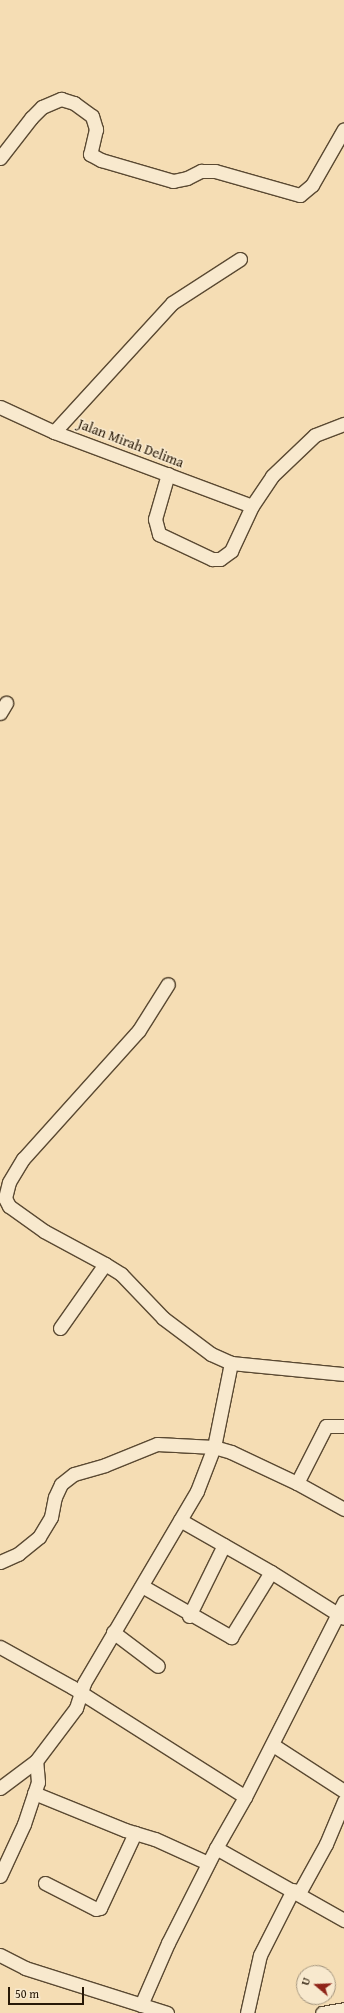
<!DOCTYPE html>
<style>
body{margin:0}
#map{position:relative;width:344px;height:2013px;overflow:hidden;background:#f5ddb4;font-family:"Gentium Book Plus",serif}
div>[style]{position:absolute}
.roads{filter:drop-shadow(1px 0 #5a4932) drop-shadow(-1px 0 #5a4932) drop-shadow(0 1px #5a4932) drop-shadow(0 -1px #5a4932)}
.minor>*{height:13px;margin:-6.5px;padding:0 6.5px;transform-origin:6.5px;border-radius:6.5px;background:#f8e9ce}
span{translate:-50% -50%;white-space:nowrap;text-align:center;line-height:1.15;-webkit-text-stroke:3px #f8e9ce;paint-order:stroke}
.street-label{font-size:14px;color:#271806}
.north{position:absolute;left:296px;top:1965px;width:40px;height:40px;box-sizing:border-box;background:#f8e9ce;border:1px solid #a4957e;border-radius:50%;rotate:289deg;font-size:11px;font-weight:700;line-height:16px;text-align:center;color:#271806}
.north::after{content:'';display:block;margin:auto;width:14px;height:18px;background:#8f2418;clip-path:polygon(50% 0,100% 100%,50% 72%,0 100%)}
.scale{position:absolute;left:8px;top:1987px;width:76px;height:18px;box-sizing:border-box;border:2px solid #271806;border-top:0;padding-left:5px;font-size:12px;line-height:14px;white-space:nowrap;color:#271806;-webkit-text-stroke:3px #f8e9ce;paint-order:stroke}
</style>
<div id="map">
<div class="roads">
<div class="minor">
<i style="left:0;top:158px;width:51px;rotate:-52.2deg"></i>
<i style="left:31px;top:118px;width:16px;rotate:-45deg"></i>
<i style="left:42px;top:107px;width:21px;rotate:-23deg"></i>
<i style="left:61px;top:99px;width:14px;rotate:17deg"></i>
<i style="left:74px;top:103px;width:22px;rotate:36deg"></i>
<i style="left:92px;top:116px;width:14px;rotate:73deg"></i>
<i style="left:96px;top:129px;width:26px;rotate:103deg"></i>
<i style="left:90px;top:154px;width:13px;rotate:29deg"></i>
<i style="left:101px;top:160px;width:75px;rotate:16.3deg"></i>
<i style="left:173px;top:181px;width:14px;rotate:-12deg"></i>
<i style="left:187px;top:178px;width:16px;rotate:-27deg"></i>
<i style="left:201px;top:171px;width:14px"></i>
<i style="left:215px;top:171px;width:88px;rotate:15.8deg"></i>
<i style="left:300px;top:195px;width:16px;rotate:-40deg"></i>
<i style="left:312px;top:185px;width:64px;rotate:-60.3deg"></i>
<i style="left:0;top:407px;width:60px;rotate:24.8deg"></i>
<i style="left:54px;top:432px;width:211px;rotate:20.5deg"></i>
<i style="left:54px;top:432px;width:175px;rotate:-47.5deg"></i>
<i style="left:172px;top:303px;width:81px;rotate:-32.9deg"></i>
<i style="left:168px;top:474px;width:47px;rotate:106.1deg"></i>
<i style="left:155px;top:519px;width:16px;rotate:75deg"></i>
<i style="left:159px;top:534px;width:59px;rotate:25.3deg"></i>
<i style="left:212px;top:559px;width:8px"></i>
<i style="left:220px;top:559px;width:14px;rotate:-36deg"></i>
<i style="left:231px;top:551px;width:50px;rotate:-65deg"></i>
<i style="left:252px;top:506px;width:36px;rotate:-56deg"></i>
<i style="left:272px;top:476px;width:59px;rotate:-43.6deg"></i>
<i style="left:315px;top:435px;width:31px;rotate:-21deg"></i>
<i style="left:0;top:713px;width:12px;rotate:-59deg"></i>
<i style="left:105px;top:1264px;width:69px;rotate:-151.6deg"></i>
<i style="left:44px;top:1231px;width:43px;rotate:-144.5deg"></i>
<i style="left:9px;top:1206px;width:9px;rotate:-117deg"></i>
<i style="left:5px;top:1198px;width:16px;rotate:-76deg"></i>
<i style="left:9px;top:1182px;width:27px;rotate:-59deg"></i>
<i style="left:23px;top:1159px;width:173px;rotate:-48deg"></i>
<i style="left:139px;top:1030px;width:54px;rotate:-57.8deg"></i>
<i style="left:60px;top:1328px;width:78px;rotate:-54.9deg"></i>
<i style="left:105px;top:1264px;width:19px;rotate:32deg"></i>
<i style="left:121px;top:1274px;width:61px;rotate:46.3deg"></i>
<i style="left:163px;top:1318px;width:60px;rotate:36.9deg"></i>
<i style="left:211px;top:1354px;width:22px;rotate:24deg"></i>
<i style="left:231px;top:1363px;width:114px;rotate:5.6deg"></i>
<i style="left:297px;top:1483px;width:54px;rotate:29deg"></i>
<i style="left:180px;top:1520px;width:105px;rotate:29.7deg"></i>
<i style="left:271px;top:1572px;width:86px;rotate:32.2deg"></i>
<i style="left:0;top:1562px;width:20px;rotate:-24deg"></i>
<i style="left:18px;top:1554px;width:27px;rotate:-39deg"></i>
<i style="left:39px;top:1537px;width:23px;rotate:-59deg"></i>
<i style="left:51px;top:1517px;width:20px;rotate:-79deg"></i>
<i style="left:55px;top:1497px;width:14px;rotate:-65deg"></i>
<i style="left:61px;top:1484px;width:16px;rotate:-38deg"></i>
<i style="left:74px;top:1474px;width:32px;rotate:-16deg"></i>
<i style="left:105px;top:1465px;width:56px;rotate:-22deg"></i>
<i style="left:157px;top:1444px;width:57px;rotate:3deg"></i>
<i style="left:214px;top:1447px;width:86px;rotate:-78.6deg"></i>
<i style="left:142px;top:1586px;width:103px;rotate:29.8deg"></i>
<i style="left:231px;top:1637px;width:76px;rotate:-58.4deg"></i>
<i style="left:189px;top:1616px;width:79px;rotate:-63.8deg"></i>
<i style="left:113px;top:1632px;width:56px;rotate:37.1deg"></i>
<i style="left:0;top:1647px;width:82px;rotate:29.1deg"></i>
<i style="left:72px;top:1687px;width:205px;rotate:32.4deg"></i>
<i style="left:245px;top:1797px;width:219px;rotate:-63.1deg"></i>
<i style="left:273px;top:1745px;width:85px;rotate:32.9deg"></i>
<i style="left:0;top:1788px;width:45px;rotate:-36.9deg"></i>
<i style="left:34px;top:1793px;width:98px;rotate:22.1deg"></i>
<i style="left:125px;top:1830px;width:31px;rotate:17deg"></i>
<i style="left:155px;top:1839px;width:58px;rotate:24.4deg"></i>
<i style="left:216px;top:1848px;width:147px;rotate:29.4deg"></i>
<i style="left:0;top:1876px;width:57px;rotate:-65.2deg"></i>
<i style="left:24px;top:1824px;width:44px;rotate:-71.6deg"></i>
<i style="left:38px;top:1782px;width:21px;rotate:-95deg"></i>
<i style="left:36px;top:1761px;width:66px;rotate:-53deg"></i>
<i style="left:76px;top:1708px;width:26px;rotate:-72deg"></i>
<i style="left:84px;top:1683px;width:223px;rotate:-59.5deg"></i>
<i style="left:197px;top:1491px;width:47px;rotate:-68.9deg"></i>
<i style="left:214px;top:1447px;width:18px;rotate:16deg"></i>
<i style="left:231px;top:1452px;width:73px;rotate:25.2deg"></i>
<i style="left:297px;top:1483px;width:64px;rotate:-63deg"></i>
<i style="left:326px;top:1426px;width:18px"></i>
<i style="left:45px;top:1883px;width:57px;rotate:27deg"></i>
<i style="left:96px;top:1909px;width:4px;rotate:-14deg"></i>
<i style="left:100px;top:1908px;width:83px;rotate:-65deg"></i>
<i style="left:299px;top:1893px;width:56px;rotate:-61.1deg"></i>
<i style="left:326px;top:1844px;width:47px;rotate:-67.3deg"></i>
<i style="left:0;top:1955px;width:28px;rotate:27deg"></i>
<i style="left:25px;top:1968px;width:149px;rotate:17.6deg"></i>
<i style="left:141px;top:2005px;width:68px;rotate:-66.5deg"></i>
<i style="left:168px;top:1943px;width:106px;rotate:-63.2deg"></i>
<i style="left:216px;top:1848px;width:59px;rotate:-60.4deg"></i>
<i style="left:247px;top:2013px;width:59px;rotate:-77.4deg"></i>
<i style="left:260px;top:1955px;width:73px;rotate:-63.1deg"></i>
<i style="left:322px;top:2013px;width:22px;rotate:-10deg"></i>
</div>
</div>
<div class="street-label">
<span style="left:131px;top:443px;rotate:21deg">Jalan Mirah Delima</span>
</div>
<div class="north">U</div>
<div class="scale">50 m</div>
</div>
